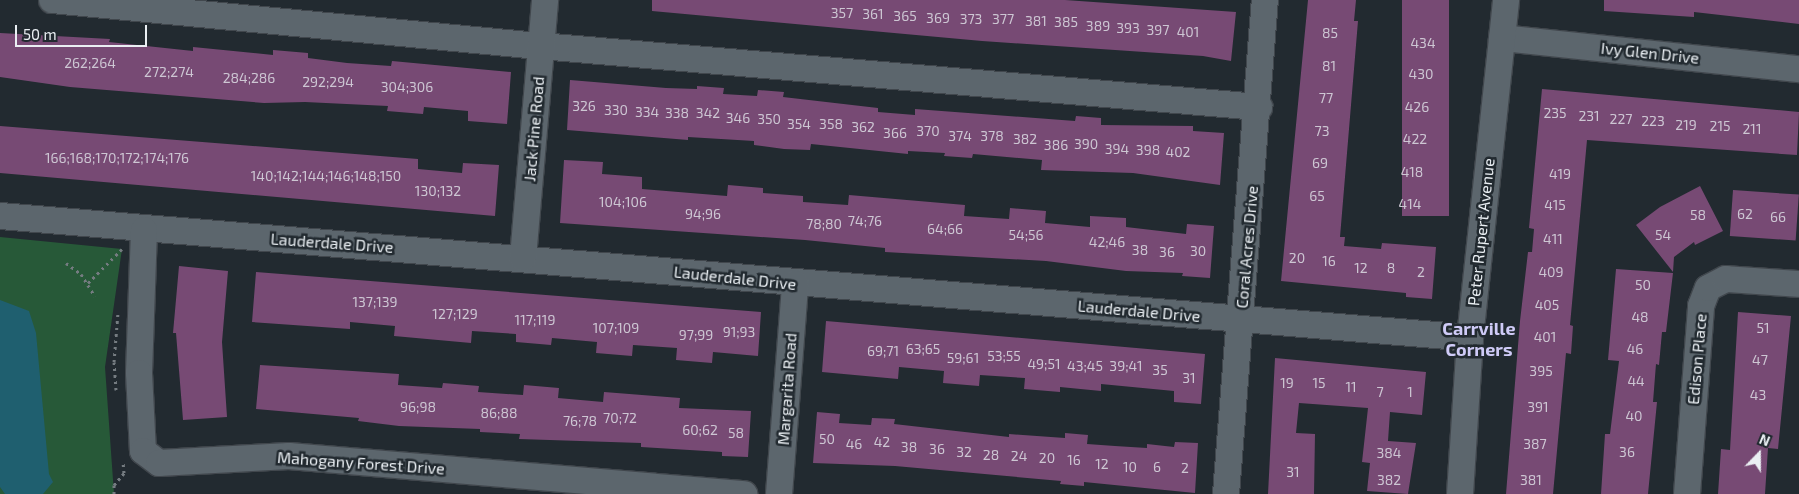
<!DOCTYPE html>
<style>
body{margin:0}
#map{position:relative;width:1799px;height:494px;overflow:hidden;background:#222a30;font-family:"Exo 2",sans-serif}
div>[style]{position:absolute}
.green>*{inset:0;background:#275938}
.water>*{inset:0;background:#1f5f6f}
.building>*{inset:0;background:#774a74;transform-origin:0 0}
.path>*{height:3px;margin-top:-1.5px;transform-origin:0;background:repeating-linear-gradient(90deg,#757c81 0 2.5px,transparent 0 6.5px)}
.roads{filter:drop-shadow(1px 0 #41474d) drop-shadow(-1px 0 #41474d) drop-shadow(0 1px #41474d) drop-shadow(0 -1px #41474d)}
.minor>*{height:26px;margin:-13px;padding:0 13px;transform-origin:13px;border-radius:13px;background:#5c666d}
span{translate:-50% -50%;white-space:nowrap;text-align:center;line-height:1.15;-webkit-text-stroke:5px #222a30;paint-order:stroke}
.number-label{font-size:14px;color:#cdc6d3}
.number-label span{-webkit-text-stroke-width:0}
.street-label{font-size:16px;color:#eaeff3}
.neighbourhood-label{font-size:18px;color:#cfcbf7;font-weight:700}
.north{position:absolute;left:1734px;top:429px;width:50px;height:50px;-webkit-text-stroke:4px #222a30;paint-order:stroke;rotate:22deg;font-size:14px;font-weight:700;line-height:20px;text-align:center;color:#eaeff3}
.north::after{content:'';display:block;margin:auto;width:18px;height:22px;background:#eaeff3;clip-path:polygon(50% 0,100% 100%,50% 72%,0 100%)}
.scale{position:absolute;left:15px;top:25px;width:132px;height:22px;box-sizing:border-box;border:2px solid #eaeff3;border-top:0;padding-left:6px;font-size:15px;line-height:18px;white-space:nowrap;color:#eaeff3;-webkit-text-stroke:4px #222a30;paint-order:stroke}
</style>
<div id="map">
<div class="green">
<i style="clip-path:polygon(0 237px,122px 249px,105px 367px,114px 494px,0 494px)"></i>
</div>
<div class="water">
<i style="clip-path:polygon(0 300px,29px 311px,36px 333px,49px 474px,53px 482px,43px 494px,5px 494px,0 487px)"></i>
</div>
<div class="building">
<i style="clip-path:polygon(652px 0,1065px 0,1236px 12px,1231px 61px,1203px 56px,982px 41px,652px 11px)"></i>
<i style="clip-path:polygon(1308px 0,1356px 0,1354px 21px,1358px 21px,1340px 237px,1345px 237px,1344px 246px,1381px 249px,1382px 243px,1436px 247px,1432px 299px,1406px 297px,1406px 293px,1281px 281px)"></i>
<i style="left:1402px;top:0;width:47px;height:216px"></i>
<i style="clip-path:polygon(1604px 0,1799px 0,1799px 24px,1694px 12px,1694px 17px,1604px 11px)"></i>
<i style="clip-path:polygon(0 33px,110px 39px,109px 42px,193px 51px,193px 47px,273px 55px,273px 50px,308px 53px,308px 58px,347px 63px,391px 66px,392px 61px,511px 72px,507px 124px,468px 121px,468px 111px,424px 107px,423px 114px,387px 111px,388px 106px,305px 102px,264px 103px,70px 87px,0 77px)"></i>
<i style="clip-path:polygon(570px 80px,666px 88px,697px 89px,697px 86px,724px 88px,723px 94px,757px 96px,758px 90px,784px 92px,783px 97px,878px 108px,878px 112px,915px 115px,915px 109px,1075px 121px,1076px 116px,1101px 118px,1101px 125px,1193px 126px,1193px 131px,1224px 133px,1220px 185px,1133px 173px,1041px 170px,1042px 160px,973px 154px,972px 158px,944px 156px,945px 153px,908px 151px,908px 154px,811px 144px,810px 150px,784px 149px,754px 145px,754px 141px,688px 137px,688px 140px,567px 130px)"></i>
<i style="clip-path:polygon(1542px 89px,1799px 112px,1797px 155px,1587px 140px,1570px 325px,1573px 326px,1571px 354px,1566px 353px,1553px 494px,1506px 494px,1520px 321px,1528px 252px,1532px 252px,1534px 229px,1529px 228px)"></i>
<i style="clip-path:polygon(0 126px,418px 159px,418px 169px,462px 173px,463px 163px,499px 165px,495px 216px,0 173px)"></i>
<i style="clip-path:polygon(564px 160px,603px 162px,602px 174px,642px 177px,642px 189px,727px 196px,728px 185px,763px 188px,763px 193px,803px 196px,803px 202px,848px 205px,849px 195px,965px 205px,964px 216px,1009px 219px,1010px 208px,1046px 211px,1045px 223px,1090px 227px,1090px 216px,1126px 218px,1126px 227px,1186px 234px,1187px 224px,1214px 226px,1210px 278px,1182px 276px,1183px 273px,1126px 271px,1046px 261px,885px 252px,885px 248px,805px 240px,560px 223px)"></i>
<i style="clip-path:polygon(1700px 186px,1723px 231px,1695px 245px,1694px 242px,1674px 257px,1673px 272px,1636px 225px,1660px 207px)"></i>
<i style="left:1733px;top:190px;width:66px;height:46px;rotate:4deg"></i>
<i style="clip-path:polygon(179px 266px,228px 271px,222px 342px,227px 417px,183px 420px,176px 333px,173px 333px)"></i>
<i style="clip-path:polygon(1616px 269px,1673px 273px,1666px 332px,1662px 332px,1659px 365px,1656px 364px,1653px 402px,1657px 402px,1648px 494px,1601px 494px,1605px 434px,1610px 434px,1619px 361px,1608px 360px)"></i>
<i style="clip-path:polygon(256px 272px,761px 312px,758px 356px,713px 352px,712px 363px,676px 360px,677px 348px,633px 345px,632px 356px,596px 353px,597px 342px,552px 338px,551px 345px,516px 342px,516px 334px,472px 331px,471px 343px,394px 336px,395px 326px,350px 322px,350px 329px,252px 322px)"></i>
<i style="clip-path:polygon(1738px 312px,1791px 316px,1778px 449px,1768px 448px,1765px 494px,1718px 494px,1721px 449px,1730px 450px)"></i>
<i style="clip-path:polygon(826px 321px,1205px 354px,1201px 404px,1174px 402px,1174px 391px,1101px 384px,1101px 391px,1060px 387px,1060px 392px,1024px 389px,1025px 378px,980px 375px,979px 386px,943px 383px,944px 371px,899px 367px,898px 379px,822px 372px)"></i>
<i style="clip-path:polygon(1275px 358px,1426px 372px,1422px 415px,1390px 412px,1388px 441px,1416px 443px,1408px 494px,1367px 491px,1370px 463px,1362px 462px,1368px 408px,1299px 403px,1296px 433px,1315px 434px,1314px 494px,1268px 494px)"></i>
<i style="clip-path:polygon(260px 365px,399px 374px,398px 385px,442px 388px,443px 383px,479px 386px,478px 392px,523px 395px,524px 385px,559px 388px,558px 398px,603px 402px,604px 392px,680px 398px,679px 408px,751px 411px,748px 457px,722px 456px,722px 452px,641px 447px,641px 443px,519px 439px,520px 434px,480px 432px,480px 429px,399px 426px,358px 421px,359px 418px,256px 409px)"></i>
<i style="clip-path:polygon(817px 412px,840px 414px,839px 423px,871px 425px,872px 418px,895px 419px,894px 424px,1009px 437px,1009px 434px,1065px 438px,1065px 433px,1088px 435px,1087px 444px,1115px 446px,1147px 448px,1147px 444px,1174px 447px,1175px 442px,1198px 443px,1195px 493px,1084px 482px,1084px 486px,1060px 484px,1061px 481px,895px 466px,813px 463px)"></i>
</div>
<div class="path">
<i style="left:66px;top:263px;width:19px;rotate:36deg"></i>
<i style="left:81px;top:274px;width:26px;rotate:58deg"></i>
<i style="left:88px;top:283px;width:48px;rotate:-45deg"></i>
<i style="left:116px;top:390px;width:28px;rotate:-94deg"></i>
<i style="left:114px;top:362px;width:50px;rotate:-85.4deg"></i>
<i style="left:114px;top:494px;width:9px;rotate:-90deg"></i>
<i style="left:114px;top:485px;width:16px;rotate:-50deg"></i>
<i style="left:124px;top:473px;width:12px;rotate:-95deg"></i>
</div>
<div class="roads">
<div class="minor">
<i style="left:52px;top:0;width:491px;rotate:5.4deg"></i>
<i style="left:541px;top:46px;width:721px;rotate:4.86deg"></i>
<i style="left:1502px;top:38px;width:299px;rotate:6deg"></i>
<i style="left:0;top:216px;width:1475px;rotate:4.74deg"></i>
<i style="left:144px;top:230px;width:143px;rotate:92deg"></i>
<i style="left:139px;top:373px;width:78px;rotate:87.1deg"></i>
<i style="left:143px;top:451px;width:20px;rotate:37deg"></i>
<i style="left:159px;top:463px;width:130px;rotate:-3.1deg"></i>
<i style="left:289px;top:456px;width:457px;rotate:4.8deg"></i>
<i style="left:523px;top:258px;width:259px;rotate:-85.1deg"></i>
<i style="left:779px;top:494px;width:211px;rotate:-85.6deg"></i>
<i style="left:1226px;top:494px;width:496px;rotate:-85.5deg"></i>
<i style="left:1460px;top:494px;width:156px;rotate:-86.3deg"></i>
<i style="left:1470px;top:338px;width:340px;rotate:-83.9deg"></i>
<i style="left:1687px;top:494px;width:189px;rotate:-85.7deg"></i>
<i style="left:1701px;top:306px;width:19px;rotate:-69deg"></i>
<i style="left:1708px;top:288px;width:20px;rotate:-27deg"></i>
<i style="left:1726px;top:279px;width:73px;rotate:3.9deg"></i>
</div>
</div>
<div class="number-label">
<span style="left:842px;top:13px">357</span>
<span style="left:873px;top:14px">361</span>
<span style="left:905px;top:16px">365</span>
<span style="left:938px;top:18px">369</span>
<span style="left:971px;top:19px">373</span>
<span style="left:1003px;top:19px">377</span>
<span style="left:1036px;top:21px">381</span>
<span style="left:1066px;top:22px">385</span>
<span style="left:1098px;top:26px">389</span>
<span style="left:1128px;top:28px">393</span>
<span style="left:1158px;top:30px">397</span>
<span style="left:1188px;top:32px">401</span>
<span style="left:1330px;top:33px">85</span>
<span style="left:1423px;top:43px">434</span>
<span style="left:90px;top:63px">262;264</span>
<span style="left:1329px;top:66px">81</span>
<span style="left:169px;top:72px">272;274</span>
<span style="left:1421px;top:74px">430</span>
<span style="left:249px;top:78px">284;286</span>
<span style="left:328px;top:82px">292;294</span>
<span style="left:407px;top:87px">304;306</span>
<span style="left:1326px;top:98px">77</span>
<span style="left:584px;top:106px">326</span>
<span style="left:1417px;top:107px">426</span>
<span style="left:616px;top:110px">330</span>
<span style="left:647px;top:112px">334</span>
<span style="left:677px;top:113px">338</span>
<span style="left:708px;top:113px">342</span>
<span style="left:1555px;top:113px">235</span>
<span style="left:1589px;top:116px">231</span>
<span style="left:738px;top:118px">346</span>
<span style="left:769px;top:119px">350</span>
<span style="left:1621px;top:119px">227</span>
<span style="left:1653px;top:121px">223</span>
<span style="left:799px;top:124px">354</span>
<span style="left:831px;top:124px">358</span>
<span style="left:1686px;top:125px">219</span>
<span style="left:1720px;top:126px">215</span>
<span style="left:863px;top:127px">362</span>
<span style="left:1752px;top:129px">211</span>
<span style="left:928px;top:131px">370</span>
<span style="left:1322px;top:131px">73</span>
<span style="left:895px;top:133px">366</span>
<span style="left:960px;top:136px">374</span>
<span style="left:992px;top:136px">378</span>
<span style="left:1025px;top:139px">382</span>
<span style="left:1415px;top:139px">422</span>
<span style="left:1086px;top:144px">390</span>
<span style="left:1056px;top:145px">386</span>
<span style="left:1117px;top:149px">394</span>
<span style="left:1148px;top:150px">398</span>
<span style="left:1178px;top:152px">402</span>
<span style="left:117px;top:158px">166;168;170;172;174;176</span>
<span style="left:1320px;top:163px">69</span>
<span style="left:1412px;top:172px">418</span>
<span style="left:1560px;top:174px">419</span>
<span style="left:326px;top:176px">140;142;144;146;148;150</span>
<span style="left:438px;top:191px">130;132</span>
<span style="left:1317px;top:196px">65</span>
<span style="left:623px;top:202px">104;106</span>
<span style="left:1410px;top:204px">414</span>
<span style="left:1555px;top:205px">415</span>
<span style="left:703px;top:214px">94;96</span>
<span style="left:1745px;top:214px">62</span>
<span style="left:1698px;top:215px">58</span>
<span style="left:1778px;top:217px">66</span>
<span style="left:865px;top:221px">74;76</span>
<span style="left:824px;top:224px">78;80</span>
<span style="left:945px;top:229px">64;66</span>
<span style="left:1026px;top:235px">54;56</span>
<span style="left:1663px;top:235px">54</span>
<span style="left:1553px;top:239px">411</span>
<span style="left:1107px;top:242px">42;46</span>
<span style="left:1140px;top:250px">38</span>
<span style="left:1198px;top:251px">30</span>
<span style="left:1167px;top:252px">36</span>
<span style="left:1297px;top:258px">20</span>
<span style="left:1329px;top:261px">16</span>
<span style="left:1361px;top:268px">12</span>
<span style="left:1391px;top:268px">8</span>
<span style="left:1421px;top:272px">2</span>
<span style="left:1551px;top:272px">409</span>
<span style="left:1643px;top:285px">50</span>
<span style="left:375px;top:302px">137;139</span>
<span style="left:1547px;top:305px">405</span>
<span style="left:455px;top:314px">127;129</span>
<span style="left:1640px;top:317px">48</span>
<span style="left:535px;top:320px">117;119</span>
<span style="left:616px;top:328px">107;109</span>
<span style="left:1763px;top:328px">51</span>
<span style="left:739px;top:332px">91;93</span>
<span style="left:696px;top:335px">97;99</span>
<span style="left:1545px;top:337px">401</span>
<span style="left:923px;top:349px">63;65</span>
<span style="left:1635px;top:349px">46</span>
<span style="left:883px;top:351px">69;71</span>
<span style="left:1004px;top:356px">53;55</span>
<span style="left:963px;top:358px">59;61</span>
<span style="left:1760px;top:360px">47</span>
<span style="left:1044px;top:364px">49;51</span>
<span style="left:1085px;top:366px">43;45</span>
<span style="left:1126px;top:366px">39;41</span>
<span style="left:1160px;top:370px">35</span>
<span style="left:1541px;top:371px">395</span>
<span style="left:1189px;top:378px">31</span>
<span style="left:1636px;top:381px">44</span>
<span style="left:1287px;top:383px">19</span>
<span style="left:1319px;top:383px">15</span>
<span style="left:1351px;top:387px">11</span>
<span style="left:1380px;top:392px">7</span>
<span style="left:1410px;top:392px">1</span>
<span style="left:1758px;top:395px">43</span>
<span style="left:418px;top:407px">96;98</span>
<span style="left:1538px;top:407px">391</span>
<span style="left:499px;top:413px">86;88</span>
<span style="left:1634px;top:416px">40</span>
<span style="left:620px;top:418px">70;72</span>
<span style="left:580px;top:421px">76;78</span>
<span style="left:700px;top:430px">60;62</span>
<span style="left:736px;top:433px">58</span>
<span style="left:827px;top:439px">50</span>
<span style="left:882px;top:442px">42</span>
<span style="left:854px;top:444px">46</span>
<span style="left:1535px;top:444px">387</span>
<span style="left:909px;top:447px">38</span>
<span style="left:937px;top:449px">36</span>
<span style="left:964px;top:452px">32</span>
<span style="left:1627px;top:452px">36</span>
<span style="left:1389px;top:453px">384</span>
<span style="left:991px;top:455px">28</span>
<span style="left:1019px;top:456px">24</span>
<span style="left:1047px;top:458px">20</span>
<span style="left:1074px;top:460px">16</span>
<span style="left:1102px;top:464px">12</span>
<span style="left:1130px;top:467px">10</span>
<span style="left:1157px;top:467px">6</span>
<span style="left:1185px;top:468px">2</span>
<span style="left:1293px;top:472px">31</span>
<span style="left:1389px;top:480px">382</span>
<span style="left:1531px;top:480px">381</span>
</div>
<div class="street-label">
<span style="left:1650px;top:53px;rotate:6deg">Ivy Glen Drive</span>
<span style="left:534px;top:129px;rotate:-85deg">Jack Pine Road</span>
<span style="left:1481px;top:232px;rotate:-84deg">Peter Rupert Avenue</span>
<span style="left:332px;top:243px;rotate:4deg">Lauderdale Drive</span>
<span style="left:1247px;top:247px;rotate:-85deg">Coral Acres Drive</span>
<span style="left:735px;top:278px;rotate:6deg">Lauderdale Drive</span>
<span style="left:1139px;top:311px;rotate:5deg">Lauderdale Drive</span>
<span style="left:1697px;top:359px;rotate:-85deg">Edison Place</span>
<span style="left:787px;top:389px;rotate:-86deg">Margarita Road</span>
<span style="left:361px;top:463px;rotate:4deg">Mahogany Forest Drive</span>
</div>
<div class="neighbourhood-label">
<span style="left:1479px;top:339px">Carrville<br>Corners</span>
</div>
<div class="north">N</div>
<div class="scale">50 m</div>
</div>
